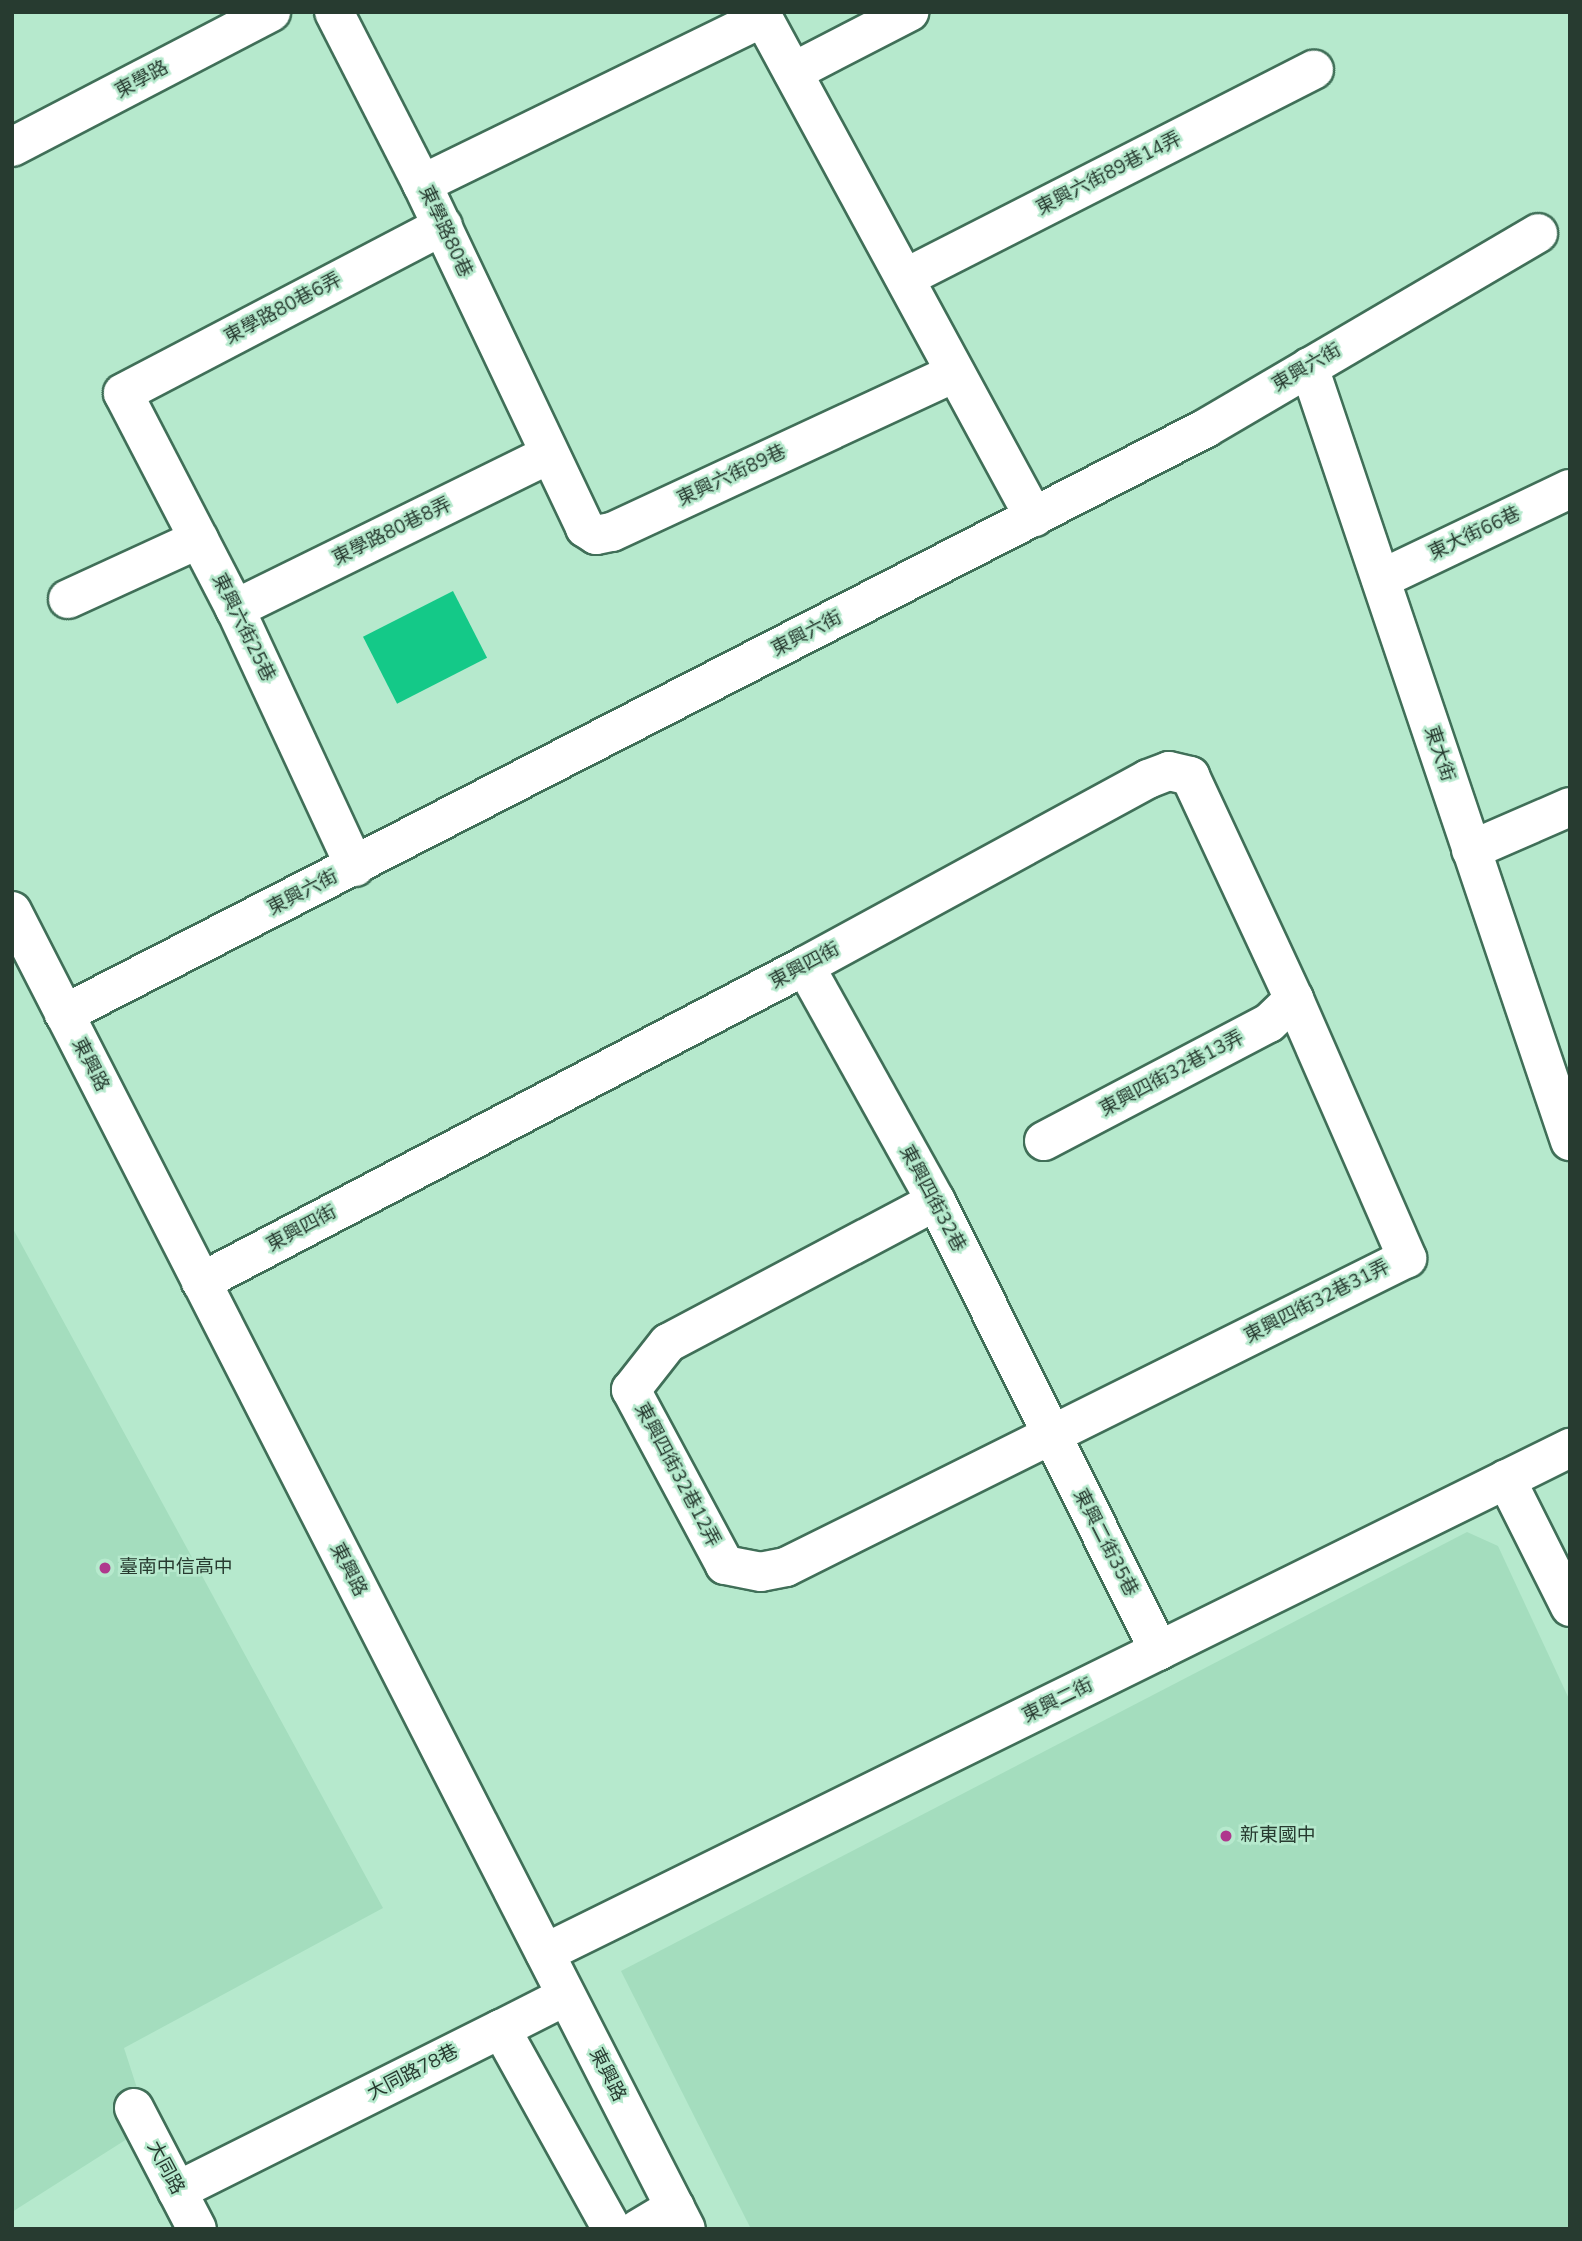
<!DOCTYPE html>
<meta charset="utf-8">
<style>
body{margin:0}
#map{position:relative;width:1582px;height:2241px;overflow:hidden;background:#b6e9cd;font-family:"Nunito Sans","Noto Sans TC",sans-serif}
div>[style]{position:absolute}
.built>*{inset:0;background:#a4ddbe}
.building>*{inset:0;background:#14c988;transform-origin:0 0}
.roads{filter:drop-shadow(2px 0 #406f58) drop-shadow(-2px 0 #406f58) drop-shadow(0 2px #406f58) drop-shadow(0 -2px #406f58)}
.minor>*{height:38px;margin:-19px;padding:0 19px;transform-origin:19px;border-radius:19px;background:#fff}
.dots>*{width:19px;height:19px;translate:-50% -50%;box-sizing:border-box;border:4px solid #b6e9cd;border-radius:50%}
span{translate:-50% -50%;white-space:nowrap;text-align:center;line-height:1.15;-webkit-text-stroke:5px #b6e9cd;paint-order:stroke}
.street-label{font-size:19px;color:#273b30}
.poi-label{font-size:19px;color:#273b30}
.left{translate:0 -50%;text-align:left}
.frame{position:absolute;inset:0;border:14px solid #273b30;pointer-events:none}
</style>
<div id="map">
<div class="built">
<i style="clip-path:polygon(12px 1227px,383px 1908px,124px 2048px,149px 2125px,12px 2212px)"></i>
<i style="clip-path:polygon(1467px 1532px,1498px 1546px,1570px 1701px,1570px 2227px,751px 2229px,621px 1971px)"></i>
</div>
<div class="building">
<i style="left:453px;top:591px;width:75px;height:101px;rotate:63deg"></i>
</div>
<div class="roads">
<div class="minor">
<i style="left:334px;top:12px;width:193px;rotate:62.9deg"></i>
<i style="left:422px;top:184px;width:381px;rotate:64.6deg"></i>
<i style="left:585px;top:528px;width:13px;rotate:32deg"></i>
<i style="left:596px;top:535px;width:16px;rotate:-11deg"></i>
<i style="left:612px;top:532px;width:375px;rotate:-24.9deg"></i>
<i style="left:760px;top:12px;width:575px;rotate:61.52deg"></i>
<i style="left:793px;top:72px;width:131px;rotate:-27.3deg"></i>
<i style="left:12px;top:147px;width:292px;rotate:-27.5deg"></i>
<i style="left:422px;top:184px;width:379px;rotate:-26deg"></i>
<i style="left:905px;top:278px;width:459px;rotate:-27deg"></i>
<i style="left:1309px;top:367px;width:817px;rotate:71.37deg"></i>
<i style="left:1381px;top:579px;width:209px;rotate:-25.5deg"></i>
<i style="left:68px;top:599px;width:144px;rotate:-24.6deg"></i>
<i style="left:235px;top:609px;width:349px;rotate:-26.2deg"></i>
<i style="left:1471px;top:850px;width:108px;rotate:-23.5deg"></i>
<i style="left:355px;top:867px;width:285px;rotate:-114.9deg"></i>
<i style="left:235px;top:609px;width:243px;rotate:-117.4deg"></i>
<i style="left:123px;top:393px;width:361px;rotate:-27.6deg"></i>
<i style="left:12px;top:911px;width:1480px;rotate:62.92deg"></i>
<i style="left:805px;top:966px;width:269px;rotate:60.9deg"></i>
<i style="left:936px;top:1201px;width:502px;rotate:63.64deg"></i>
<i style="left:64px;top:1014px;width:1284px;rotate:-27.16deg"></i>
<i style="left:1206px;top:428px;width:385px;rotate:-30.4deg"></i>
<i style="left:1044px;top:1141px;width:254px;rotate:-27.7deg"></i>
<i style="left:1269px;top:1023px;width:35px;rotate:-44deg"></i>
<i style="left:201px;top:1282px;width:682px;rotate:-27.62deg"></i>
<i style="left:805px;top:966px;width:391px;rotate:-28.6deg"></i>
<i style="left:1148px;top:779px;width:22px;rotate:-21deg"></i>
<i style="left:1169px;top:771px;width:22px;rotate:13deg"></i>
<i style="left:1190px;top:776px;width:246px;rotate:65deg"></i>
<i style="left:1294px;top:999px;width:283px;rotate:66.4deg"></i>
<i style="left:1407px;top:1258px;width:694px;rotate:153.55deg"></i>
<i style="left:786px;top:1567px;width:25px;rotate:169deg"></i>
<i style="left:761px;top:1572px;width:37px;rotate:-169deg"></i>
<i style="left:725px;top:1565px;width:199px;rotate:-118.2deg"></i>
<i style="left:631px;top:1390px;width:60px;rotate:-51.8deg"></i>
<i style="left:668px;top:1343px;width:303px;rotate:-27.9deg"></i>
<i style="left:1506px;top:1479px;width:143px;rotate:63.4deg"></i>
<i style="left:545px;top:1953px;width:1143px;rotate:-26.23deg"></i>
<i style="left:501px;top:2029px;width:73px;rotate:-26.9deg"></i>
<i style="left:134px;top:2108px;width:136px;rotate:62.5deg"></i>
<i style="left:177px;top:2191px;width:362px;rotate:-26.6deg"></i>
<i style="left:501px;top:2029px;width:229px;rotate:61deg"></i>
<i style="left:638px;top:2229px;width:43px;rotate:-30.7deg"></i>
</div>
</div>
<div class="dots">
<i style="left:105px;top:1568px;background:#af388d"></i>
<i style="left:1226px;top:1836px;background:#af388d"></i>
</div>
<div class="street-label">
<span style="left:142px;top:80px;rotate:-28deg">東學路</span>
<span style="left:1109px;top:174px;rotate:-27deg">東興六街89巷14弄</span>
<span style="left:445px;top:232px;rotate:65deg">東學路80巷</span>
<span style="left:283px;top:309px;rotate:-28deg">東學路80巷6弄</span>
<span style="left:1307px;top:368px;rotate:-30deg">東興六街</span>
<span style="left:732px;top:476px;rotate:-25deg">東興六街89巷</span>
<span style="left:392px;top:532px;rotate:-26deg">東學路80巷8弄</span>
<span style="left:1475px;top:534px;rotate:-25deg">東大街66巷</span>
<span style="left:243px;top:628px;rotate:64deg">東興六街25巷</span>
<span style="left:807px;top:634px;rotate:-27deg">東興六街</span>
<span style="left:1439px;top:754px;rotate:72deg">東大街</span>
<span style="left:303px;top:893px;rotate:-27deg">東興六街</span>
<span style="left:805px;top:966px;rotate:-28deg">東興四街</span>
<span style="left:90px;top:1065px;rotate:63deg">東興路</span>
<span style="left:1172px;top:1074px;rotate:-28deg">東興四街32巷13弄</span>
<span style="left:932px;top:1199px;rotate:62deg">東興四街32巷</span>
<span style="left:302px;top:1229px;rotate:-28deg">東興四街</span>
<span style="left:1317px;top:1302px;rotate:-27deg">東興四街32巷31弄</span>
<span style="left:677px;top:1475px;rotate:62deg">東興四街32巷12弄</span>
<span style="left:1105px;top:1543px;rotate:63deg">東興二街35巷</span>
<span style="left:348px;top:1570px;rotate:63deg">東興路</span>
<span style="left:1058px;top:1701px;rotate:-26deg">東興二街</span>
<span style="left:413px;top:2073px;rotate:-27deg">大同路78巷</span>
<span style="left:607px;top:2075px;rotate:63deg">東興路</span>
<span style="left:165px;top:2168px;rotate:62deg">大同路</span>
</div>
<div class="poi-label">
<span class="left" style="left:119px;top:1568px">臺南中信高中</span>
<span class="left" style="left:1240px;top:1836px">新東國中</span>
</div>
<div class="frame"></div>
</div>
